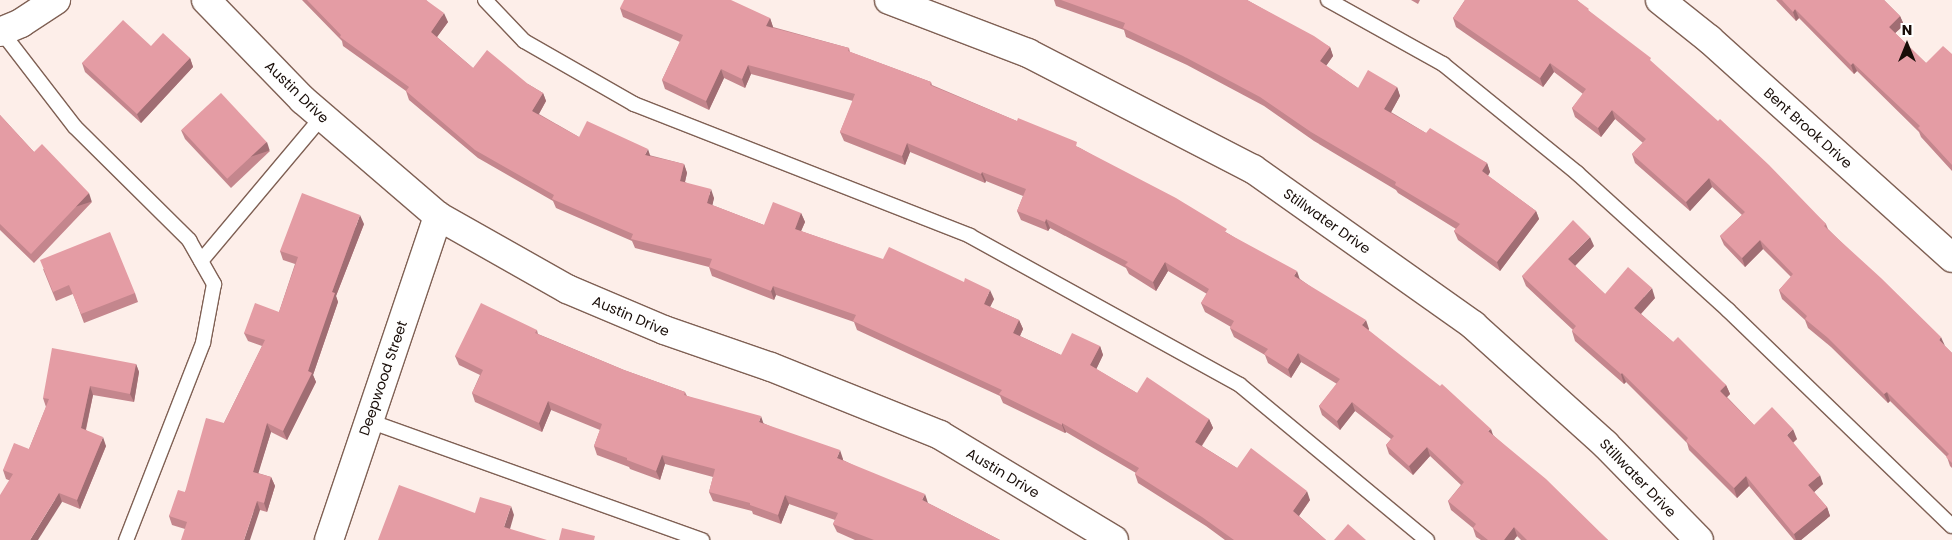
<!DOCTYPE html>
<style>
body{margin:0}
#map{position:relative;width:1952px;height:540px;overflow:hidden;background:#fdeee9;font-family:Poppins,sans-serif}
div>[style]{position:absolute}
.roads{filter:drop-shadow(1px 0 #7f6054) drop-shadow(-1px 0 #7f6054) drop-shadow(0 1px #7f6054) drop-shadow(0 -1px #7f6054)}
.service>*{height:14px;margin:-7px;padding:0 7px;transform-origin:7px;border-radius:7px;background:#fff}
.minor>*{height:28px;margin:-14px;padding:0 14px;transform-origin:14px;border-radius:14px;background:#fff}
.wall>*{inset:0;background:#c4868d}
.shaded-wall>*{inset:0;background:#a06d73;transform-origin:0 0}
.building>*{inset:0;background:#e49ca4;transform-origin:0 0}
span{translate:-50% -50%;white-space:nowrap;text-align:center;line-height:1.15;-webkit-text-stroke:4px #fff;paint-order:stroke}
.street-label{font-size:14px;color:#180d08}
.north{position:absolute;left:1882px;top:20px;width:50px;height:50px;-webkit-text-stroke:4px #fff;paint-order:stroke;rotate:0deg;font-size:14px;font-weight:700;line-height:20px;text-align:center;color:#180d08}
.north::after{content:'';display:block;margin:auto;width:18px;height:22px;background:#180d08;clip-path:polygon(50% 0,100% 100%,50% 72%,0 100%)}
</style>
<div id="map">
<div class="roads">
<div class="service">
<i style="left:485px;top:0;width:57px;rotate:46.4deg"></i>
<i style="left:524px;top:41px;width:127px;rotate:29.8deg"></i>
<i style="left:634px;top:104px;width:361px;rotate:21.4deg"></i>
<i style="left:970px;top:236px;width:308px;rotate:28.9deg"></i>
<i style="left:1240px;top:385px;width:243px;rotate:39.7deg"></i>
<i style="left:1328px;top:0;width:132px;rotate:29.1deg"></i>
<i style="left:1443px;top:64px;width:173px;rotate:39.1deg"></i>
<i style="left:1577px;top:173px;width:204px;rotate:42.2deg"></i>
<i style="left:1728px;top:310px;width:311px;rotate:44deg"></i>
<i style="left:1px;top:31px;width:121px;rotate:52.4deg"></i>
<i style="left:75px;top:127px;width:161px;rotate:44.7deg"></i>
<i style="left:189px;top:240px;width:51px;rotate:60.4deg"></i>
<i style="left:214px;top:284px;width:60px;rotate:100.6deg"></i>
<i style="left:203px;top:343px;width:212px;rotate:111.3deg"></i>
<i style="left:201px;top:261px;width:188px;rotate:-50deg"></i>
<i style="left:369px;top:421px;width:354px;rotate:19.7deg"></i>
</div>
<div class="minor">
<i style="left:206px;top:0;width:139px;rotate:45.9deg"></i>
<i style="left:303px;top:100px;width:178px;rotate:40.7deg"></i>
<i style="left:438px;top:216px;width:148px;rotate:29.5deg"></i>
<i style="left:567px;top:289px;width:105px;rotate:22.9deg"></i>
<i style="left:664px;top:330px;width:113px;rotate:19.1deg"></i>
<i style="left:771px;top:367px;width:182px;rotate:21.9deg"></i>
<i style="left:940px;top:435px;width:203px;rotate:31.1deg"></i>
<i style="left:889px;top:0;width:149px;rotate:20.9deg"></i>
<i style="left:1028px;top:53px;width:253px;rotate:27.3deg"></i>
<i style="left:1253px;top:169px;width:270px;rotate:35.3deg"></i>
<i style="left:1473px;top:325px;width:178px;rotate:42deg"></i>
<i style="left:1605px;top:444px;width:134px;rotate:45.6deg"></i>
<i style="left:1660px;top:0;width:63px;rotate:38.5deg"></i>
<i style="left:1709px;top:39px;width:327px;rotate:42deg"></i>
<i style="left:0;top:32px;width:23px;rotate:-23deg"></i>
<i style="left:21px;top:23px;width:42px;rotate:-33.3deg"></i>
<i style="left:329px;top:540px;width:342px;rotate:-71.4deg"></i>
</div>
</div>
<div class="wall">
<i style="clip-path:polygon(302px 0,426px 0,448px 22px,437px 37px,473px 68px,528px 84px,543px 93px,546px 101px,539px 114px,579px 137px,684px 164px,687px 173px,685px 182px,714px 198px,712px 205px,764px 225px,801px 213px,805px 222px,801px 231px,994px 299px,990px 307px,1019px 320px,1023px 329px,1020px 336px,1061px 355px,1100px 346px,1103px 355px,1096px 369px,1137px 393px,1209px 419px,1213px 428px,1202px 446px,1237px 468px,1310px 500px,1299px 516px,1326px 540px,1225px 540px,1206px 526px,1138px 483px,1135px 474px,1136px 473px,1066px 432px,1065px 433px,1003px 403px,1000px 396px,857px 330px,854px 322px,776px 295px,774px 300px,712px 276px,709px 267px,635px 248px,632px 241px,556px 208px,553px 201px,478px 158px,409px 100px,406px 91px,343px 46px,342px 41px)"></i>
<i style="clip-path:polygon(1054px 0,1247px 0,1330px 47px,1333px 56px,1326px 66px,1358px 88px,1397px 87px,1400px 96px,1391px 112px,1426px 133px,1487px 163px,1490px 172px,1488px 176px,1536px 211px,1539px 219px,1500px 271px,1458px 240px,1454px 231px,1456px 229px,1398px 193px,1396px 190px,1314px 141px,1264px 106px,1187px 65px,1126px 37px,1124px 30px,1056px 6px)"></i>
<i style="clip-path:polygon(1411px 0,1420px 0,1418px 4px)"></i>
<i style="clip-path:polygon(1465px 0,1577px 0,1590px 12px,1653px 64px,1826px 224px,1828px 229px,1952px 353px,1952px 468px,1950px 466px,1947px 457px,1890px 401px,1888px 403px,1831px 347px,1808px 328px,1805px 320px,1782px 299px,1779px 290px,1791px 277px,1763px 249px,1745px 267px,1724px 245px,1720px 236px,1742px 215px,1712px 187px,1690px 211px,1635px 163px,1632px 154px,1643px 143px,1615px 119px,1601px 137px,1575px 117px,1572px 108px,1583px 94px,1554px 72px,1543px 87px,1456px 27px,1453px 18px)"></i>
<i style="clip-path:polygon(1776px 0,1884px 0,1900px 16px,1904px 25px,1895px 33px,1926px 63px,1952px 54px,1952px 171px,1921px 137px,1919px 132px,1857px 71px,1854px 74px,1799px 18px,1796px 21px)"></i>
<i style="clip-path:polygon(620px 8px,770px 18px,773px 27px,849px 48px,850px 52px,931px 82px,932px 85px,1080px 148px,1229px 234px,1300px 279px,1369px 329px,1368px 330px,1493px 435px,1608px 540px,1521px 540px,1517px 536px,1514px 540px,1481px 540px,1476px 537px,1473px 528px,1451px 510px,1448px 501px,1461px 485px,1430px 456px,1413px 475px,1389px 454px,1386px 445px,1391px 439px,1355px 411px,1340px 430px,1322px 415px,1319px 406px,1337px 384px,1301px 362px,1291px 378px,1268px 363px,1265px 355px,1234px 337px,1230px 328px,1231px 327px,1205px 312px,1201px 303px,1207px 294px,1168px 271px,1156px 291px,1129px 274px,1126px 268px,1050px 228px,1048px 231px,1021px 220px,1017px 211px,1023px 196px,986px 181px,985px 183px,910px 152px,905px 165px,844px 141px,840px 132px,853px 101px,751px 74px,745px 88px,724px 78px,709px 110px,665px 89px,662px 80px,680px 42px,623px 17px)"></i>
<i style="clip-path:polygon(151px 46px,190px 58px,193px 67px,141px 123px,85px 72px,82px 63px)"></i>
<i style="clip-path:polygon(0 115px,34px 152px,92px 202px,34px 263px,0 230px)"></i>
<i style="clip-path:polygon(181px 130px,270px 151px,231px 188px,185px 139px)"></i>
<i style="clip-path:polygon(364px 224px,336px 296px,338px 302px,313px 375px,316px 382px,287px 440px,271px 432px,258px 473px,271px 477px,275px 486px,267px 512px,260px 510px,185px 529px,172px 525px,169px 516px,185px 492px,224px 423px,262px 346px,248px 341px,244px 333px,279px 312px,295px 264px,283px 260px,280px 251px)"></i>
<i style="clip-path:polygon(1594px 246px,1575px 266px,1605px 294px,1655px 298px,1641px 314px,1673px 342px,1726px 385px,1730px 394px,1727px 397px,1754px 425px,1797px 439px,1793px 443px,1823px 484px,1814px 492px,1827px 507px,1830px 516px,1801px 540px,1794px 540px,1749px 486px,1737px 498px,1689px 450px,1687px 443px,1626px 382px,1624px 384px,1575px 341px,1572px 331px,1573px 330px,1526px 286px,1522px 276px)"></i>
<i style="clip-path:polygon(43px 269px,135px 293px,138px 302px,84px 323px,73px 294px,56px 301px)"></i>
<i style="clip-path:polygon(537px 330px,538px 334px,624px 370px,685px 392px,687px 396px,763px 423px,843px 459px,843px 460px,928px 503px,1000px 540px,855px 540px,837px 532px,833px 524px,835px 520px,789px 504px,781px 524px,753px 514px,752px 511px,713px 501px,709px 492px,713px 477px,665px 464px,660px 480px,630px 469px,629px 467px,597px 455px,594px 446px,600px 430px,551px 410px,542px 432px,475px 402px,472px 393px,480px 375px,459px 365px,455px 356px)"></i>
<i style="clip-path:polygon(136px 364px,139px 372px,134px 402px,93px 395px,86px 430px,106px 446px,80px 509px,6px 479px,3px 470px,29px 449px,46px 407px,43px 398px)"></i>
</div>
<div class="shaded-wall">
<i style="clip-path:polygon(1795px 9px,1799px 18px,1796px 21px,1793px 12px)"></i>
<i style="clip-path:polygon(444px 13px,448px 22px,434px 41px,431px 32px)"></i>
<i style="clip-path:polygon(1900px 16px,1904px 25px,1892px 36px,1889px 27px)"></i>
<i style="clip-path:polygon(770px 18px,773px 27px,770px 35px,766px 26px)"></i>
<i style="clip-path:polygon(1330px 47px,1333px 56px,1323px 70px,1320px 61px)"></i>
<i style="clip-path:polygon(190px 58px,193px 67px,141px 123px,137px 114px)"></i>
<i style="clip-path:polygon(1550px 63px,1554px 72px,1543px 87px,1540px 78px)"></i>
<i style="clip-path:polygon(1853px 63px,1857px 71px,1854px 74px,1851px 65px)"></i>
<i style="clip-path:polygon(748px 65px,751px 74px,745px 88px,742px 79px)"></i>
<i style="clip-path:polygon(721px 69px,724px 78px,709px 110px,706px 101px)"></i>
<i style="clip-path:polygon(1397px 87px,1400px 96px,1388px 118px,1384px 109px)"></i>
<i style="clip-path:polygon(543px 93px,546px 101px,536px 119px,532px 111px)"></i>
<i style="clip-path:polygon(1612px 110px,1615px 119px,1601px 137px,1598px 128px)"></i>
<i style="left:267px;top:142px;width:9px;height:54px;rotate:72deg"></i>
<i style="clip-path:polygon(907px 143px,910px 152px,905px 165px,902px 156px)"></i>
<i style="clip-path:polygon(648px 149px,651px 158px,645px 155px)"></i>
<i style="clip-path:polygon(1487px 163px,1490px 172px,1485px 180px,1482px 171px)"></i>
<i style="clip-path:polygon(684px 164px,687px 173px,683px 190px,680px 181px)"></i>
<i style="clip-path:polygon(982px 172px,986px 181px,985px 183px,981px 174px)"></i>
<i style="clip-path:polygon(1709px 178px,1712px 187px,1690px 211px,1686px 202px)"></i>
<i style="clip-path:polygon(711px 189px,714px 198px,711px 212px,707px 203px)"></i>
<i style="left:89px;top:193px;width:9px;height:84px;rotate:72deg"></i>
<i style="clip-path:polygon(1536px 211px,1539px 219px,1500px 271px,1497px 262px)"></i>
<i style="clip-path:polygon(801px 213px,805px 222px,798px 238px,795px 229px)"></i>
<i style="clip-path:polygon(360px 215px,364px 224px,336px 296px,338px 302px,313px 375px,316px 382px,287px 440px,283px 431px,308px 371px,332px 292px)"></i>
<i style="clip-path:polygon(1046px 219px,1050px 228px,1048px 231px,1045px 222px)"></i>
<i style="clip-path:polygon(1590px 237px,1594px 246px,1572px 269px,1568px 259px)"></i>
<i style="clip-path:polygon(1760px 240px,1763px 249px,1745px 267px,1742px 258px)"></i>
<i style="clip-path:polygon(1165px 262px,1168px 271px,1156px 291px,1153px 282px)"></i>
<i style="clip-path:polygon(1297px 271px,1300px 280px,1294px 276px)"></i>
<i style="clip-path:polygon(773px 286px,776px 295px,774px 300px,771px 291px)"></i>
<i style="clip-path:polygon(1652px 288px,1655px 298px,1637px 318px,1634px 308px)"></i>
<i style="clip-path:polygon(990px 290px,994px 299px,987px 313px,984px 304px)"></i>
<i style="clip-path:polygon(1019px 320px,1023px 329px,1017px 342px,1013px 333px)"></i>
<i style="clip-path:polygon(1366px 320px,1369px 329px,1366px 334px,1362px 325px)"></i>
<i style="clip-path:polygon(1941px 337px,1945px 346px,1939px 340px)"></i>
<i style="clip-path:polygon(1100px 346px,1103px 355px,1094px 374px,1090px 365px)"></i>
<i style="clip-path:polygon(1298px 353px,1301px 362px,1291px 378px,1288px 369px)"></i>
<i style="clip-path:polygon(136px 364px,139px 372px,134px 402px,130px 394px)"></i>
<i style="clip-path:polygon(1622px 373px,1626px 382px,1624px 384px,1621px 374px)"></i>
<i style="clip-path:polygon(1726px 385px,1730px 394px,1724px 400px,1720px 391px)"></i>
<i style="clip-path:polygon(90px 386px,93px 395px,84px 437px,81px 428px)"></i>
<i style="clip-path:polygon(1887px 392px,1890px 401px,1888px 403px,1884px 394px)"></i>
<i style="clip-path:polygon(548px 401px,551px 410px,542px 432px,539px 423px)"></i>
<i style="clip-path:polygon(1352px 402px,1355px 411px,1340px 430px,1337px 421px)"></i>
<i style="clip-path:polygon(761px 416px,764px 425px,759px 422px)"></i>
<i style="clip-path:polygon(1209px 419px,1213px 428px,1198px 451px,1195px 442px)"></i>
<i style="clip-path:polygon(267px 423px,271px 432px,256px 481px,253px 472px)"></i>
<i style="clip-path:polygon(1062px 423px,1066px 432px,1065px 433px,1062px 425px)"></i>
<i style="clip-path:polygon(1491px 429px,1494px 438px,1488px 431px)"></i>
<i style="clip-path:polygon(1793px 429px,1797px 439px,1790px 445px,1787px 435px)"></i>
<i style="clip-path:polygon(103px 437px,106px 446px,80px 509px,77px 500px)"></i>
<i style="clip-path:polygon(1427px 447px,1430px 456px,1413px 475px,1409px 466px)"></i>
<i style="clip-path:polygon(840px 450px,843px 459px,840px 467px,837px 458px)"></i>
<i style="clip-path:polygon(662px 455px,665px 464px,660px 480px,656px 471px)"></i>
<i style="clip-path:polygon(1820px 475px,1823px 484px,1812px 494px,1808px 485px)"></i>
<i style="clip-path:polygon(1746px 476px,1749px 486px,1737px 498px,1734px 488px)"></i>
<i style="clip-path:polygon(271px 477px,275px 486px,267px 512px,264px 503px)"></i>
<i style="clip-path:polygon(1307px 491px,1310px 500px,1296px 520px,1293px 511px)"></i>
<i style="clip-path:polygon(59px 493px,62px 502px,38px 540px,30px 540px)"></i>
<i style="clip-path:polygon(925px 494px,928px 503px,922px 500px)"></i>
<i style="clip-path:polygon(785px 495px,789px 504px,781px 524px,778px 515px)"></i>
<i style="clip-path:polygon(257px 501px,260px 510px,250px 540px,244px 540px)"></i>
<i style="clip-path:polygon(511px 506px,514px 515px,508px 536px,504px 527px)"></i>
<i style="clip-path:polygon(1827px 507px,1830px 516px,1801px 540px,1796px 540px,1794px 534px)"></i>
<i style="clip-path:polygon(1514px 527px,1517px 536px,1514px 540px,1504px 540px)"></i>
</div>
<div class="building">
<i style="clip-path:polygon(307px 0,426px 0,444px 13px,431px 32px,473px 68px,487px 50px,528px 84px,543px 93px,532px 111px,579px 137px,587px 121px,648px 149px,645px 155px,684px 164px,680px 181px,711px 189px,707px 203px,764px 225px,773px 202px,801px 213px,795px 229px,883px 259px,889px 247px,964px 282px,965px 278px,990px 290px,984px 304px,1019px 320px,1013px 333px,1061px 355px,1072px 333px,1100px 346px,1090px 365px,1137px 393px,1147px 377px,1209px 419px,1195px 442px,1237px 468px,1251px 448px,1307px 491px,1293px 511px,1326px 540px,1234px 540px,1202px 517px,1135px 474px,1139px 468px,1062px 423px,1062px 425px,999px 394px,1002px 390px,853px 321px,856px 315px,773px 286px,771px 291px,709px 267px,712px 259px,631px 239px,633px 234px,552px 199px,554px 195px,475px 150px,406px 91px,409px 87px,340px 37px,341px 35px)"></i>
<i style="clip-path:polygon(624px 0,731px 0,770px 18px,766px 26px,849px 48px,848px 51px,931px 82px,930px 85px,1017px 121px,1018px 118px,1077px 142px,1076px 146px,1176px 198px,1227px 229px,1225px 232px,1297px 271px,1294px 276px,1366px 320px,1362px 325px,1440px 386px,1442px 384px,1491px 429px,1488px 431px,1546px 479px,1608px 540px,1527px 540px,1514px 527px,1504px 540px,1488px 540px,1473px 528px,1476px 524px,1448px 501px,1464px 482px,1427px 447px,1409px 466px,1386px 445px,1394px 436px,1352px 402px,1337px 421px,1319px 406px,1340px 379px,1298px 353px,1288px 369px,1264px 354px,1268px 349px,1230px 328px,1234px 321px,1201px 303px,1209px 289px,1165px 262px,1153px 282px,1125px 265px,1128px 262px,1046px 219px,1045px 222px,1017px 211px,1026px 189px,982px 172px,981px 174px,907px 143px,902px 156px,840px 132px,855px 94px,748px 65px,742px 79px,721px 69px,706px 101px,662px 80px,683px 35px,620px 8px)"></i>
<i style="clip-path:polygon(1061px 0,1247px 0,1314px 36px,1330px 47px,1320px 61px,1358px 88px,1368px 70px,1397px 87px,1384px 109px,1426px 133px,1430px 128px,1487px 163px,1482px 171px,1536px 211px,1497px 262px,1454px 231px,1460px 224px,1395px 185px,1396px 182px,1311px 132px,1260px 97px,1183px 56px,1123px 28px,1125px 23px)"></i>
<i style="clip-path:polygon(1465px 0,1577px 0,1589px 9px,1588px 10px,1651px 58px,1650px 60px,1718px 121px,1720px 119px,1769px 165px,1826px 224px,1824px 226px,1881px 278px,1941px 337px,1939px 340px,1952px 353px,1952px 463px,1946px 457px,1949px 454px,1887px 392px,1884px 394px,1828px 338px,1805px 319px,1807px 316px,1779px 290px,1793px 274px,1760px 240px,1742px 258px,1720px 236px,1745px 212px,1709px 178px,1686px 202px,1632px 154px,1646px 139px,1612px 110px,1598px 128px,1572px 108px,1586px 89px,1550px 63px,1540px 78px,1453px 18px)"></i>
<i style="clip-path:polygon(1782px 0,1884px 0,1900px 16px,1889px 27px,1926px 63px,1943px 46px,1952px 54px,1952px 165px,1918px 128px,1920px 126px,1853px 63px,1851px 65px,1795px 9px,1793px 12px)"></i>
<i style="clip-path:polygon(123px 20px,151px 46px,163px 33px,190px 58px,137px 114px,82px 63px)"></i>
<i style="left:221px;top:93px;width:67px;height:54px;rotate:47deg"></i>
<i style="clip-path:polygon(0 115px,34px 152px,42px 144px,89px 193px,31px 254px,0 224px)"></i>
<i style="clip-path:polygon(302px 193px,360px 215px,332px 292px,335px 293px,308px 371px,312px 373px,283px 431px,267px 423px,253px 472px,271px 477px,264px 503px,257px 501px,244px 540px,181px 540px,187px 522px,169px 516px,178px 490px,185px 492px,206px 418px,224px 423px,265px 340px,244px 333px,255px 303px,279px 312px,298px 257px,280px 251px)"></i>
<i style="clip-path:polygon(1573px 220px,1590px 237px,1568px 259px,1605px 294px,1628px 267px,1652px 288px,1634px 308px,1673px 342px,1678px 337px,1726px 385px,1720px 391px,1754px 425px,1772px 407px,1793px 429px,1787px 435px,1820px 475px,1808px 485px,1827px 507px,1794px 534px,1746px 476px,1734px 488px,1686px 441px,1688px 438px,1622px 373px,1621px 374px,1572px 331px,1576px 326px,1522px 276px)"></i>
<i style="clip-path:polygon(110px 232px,135px 293px,81px 314px,69px 285px,53px 292px,40px 260px)"></i>
<i style="clip-path:polygon(481px 303px,537px 330px,535px 333px,624px 370px,685px 392px,684px 395px,761px 416px,759px 422px,840px 450px,837px 458px,925px 494px,922px 500px,1000px 540px,874px 540px,833px 524px,838px 513px,785px 495px,778px 515px,750px 505px,750px 503px,709px 492px,715px 469px,662px 455px,656px 471px,627px 460px,627px 458px,594px 446px,602px 424px,548px 401px,539px 423px,472px 393px,483px 370px,455px 356px)"></i>
<i style="clip-path:polygon(52px 348px,136px 364px,130px 394px,90px 386px,81px 428px,103px 437px,77px 500px,59px 493px,30px 540px,0 540px,0 495px,13px 474px,3px 470px,14px 443px,29px 449px,49px 399px,43px 398px)"></i>
<i style="clip-path:polygon(399px 485px,475px 513px,480px 497px,511px 506px,504px 527px,547px 540px,378px 540px)"></i>
<i style="clip-path:polygon(1348px 524px,1366px 540px,1334px 540px)"></i>
<i style="clip-path:polygon(562px 528px,595px 536px,594px 540px,559px 540px)"></i>
</div>
<div class="street-label">
<span style="left:297px;top:92px;rotate:44deg">Austin Drive</span>
<span style="left:1808px;top:128px;rotate:42deg">Bent Brook Drive</span>
<span style="left:1327px;top:221px;rotate:35deg">Stillwater Drive</span>
<span style="left:631px;top:316px;rotate:23deg">Austin Drive</span>
<span style="left:383px;top:378px;rotate:-71deg">Deepwood Street</span>
<span style="left:1003px;top:473px;rotate:31deg">Austin Drive</span>
<span style="left:1638px;top:478px;rotate:46deg">Stillwater Drive</span>
</div>
<div class="north">N</div>
</div>
